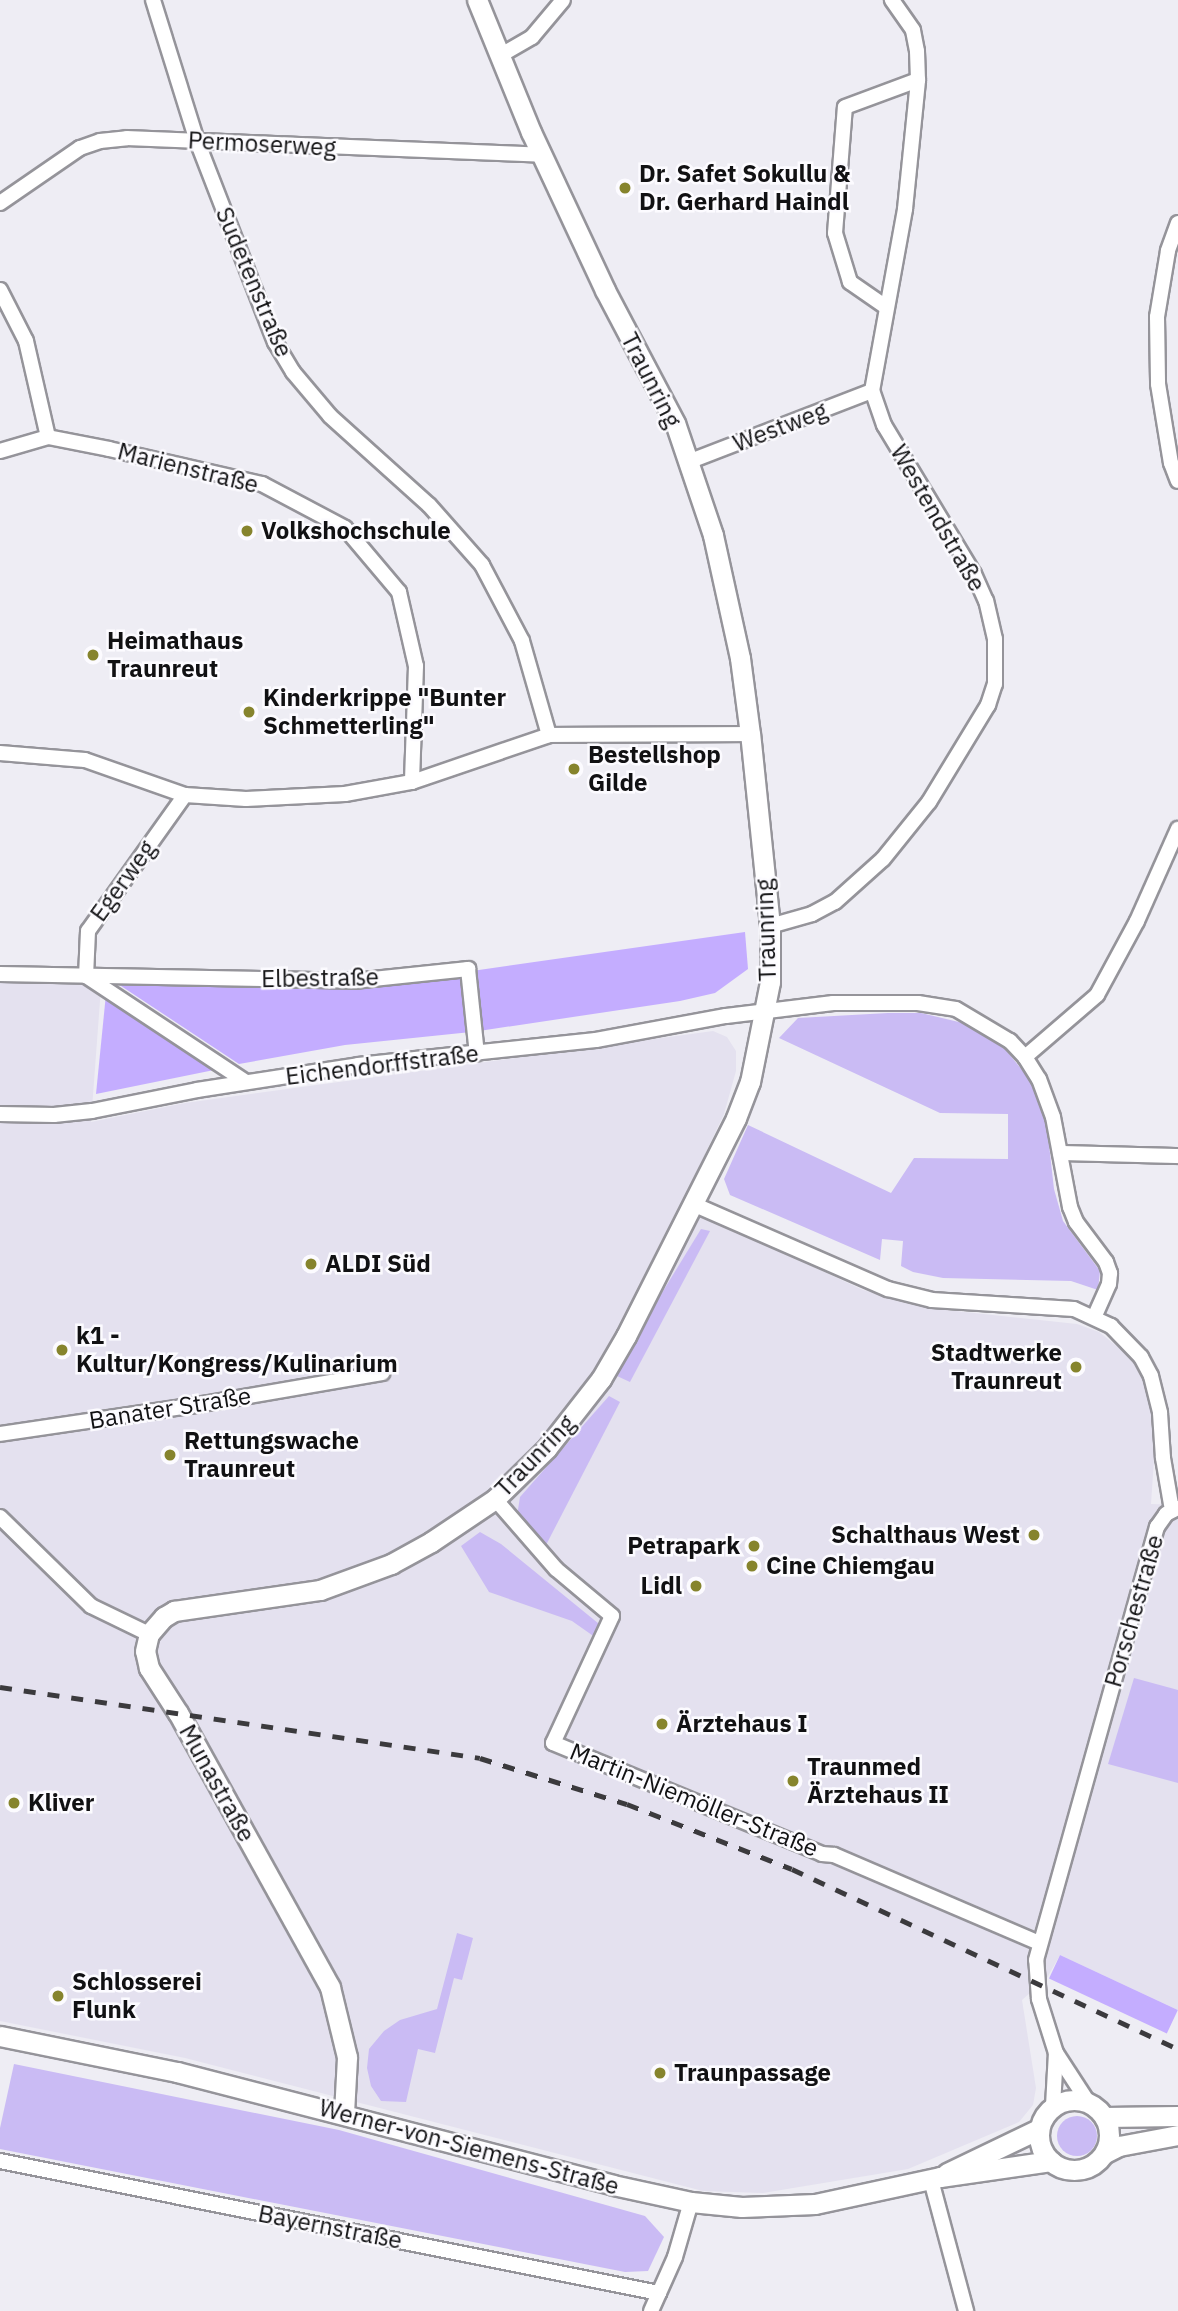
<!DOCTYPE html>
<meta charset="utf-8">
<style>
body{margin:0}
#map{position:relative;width:1178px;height:2311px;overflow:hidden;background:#eeedf4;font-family:"IBM Plex Sans",sans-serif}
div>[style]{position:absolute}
.built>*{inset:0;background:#e4e1ef}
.green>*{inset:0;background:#cabbf4}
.round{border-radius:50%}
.forest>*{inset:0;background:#c4adff;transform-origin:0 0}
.roads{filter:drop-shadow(2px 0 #95949a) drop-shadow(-2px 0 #95949a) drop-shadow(0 2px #95949a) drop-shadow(0 -2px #95949a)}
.minor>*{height:14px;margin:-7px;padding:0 7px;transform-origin:7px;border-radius:7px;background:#fff}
.tertiary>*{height:19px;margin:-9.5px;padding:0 9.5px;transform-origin:9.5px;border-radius:9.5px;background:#fff}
.tertiary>.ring{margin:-9.5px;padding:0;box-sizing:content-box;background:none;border:19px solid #fff;border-radius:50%}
.rail>*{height:5px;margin-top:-2.5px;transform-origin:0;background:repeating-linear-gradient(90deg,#3b3a3d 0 12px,transparent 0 24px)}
.dots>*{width:19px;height:19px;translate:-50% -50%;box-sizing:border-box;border:4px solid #fcfbff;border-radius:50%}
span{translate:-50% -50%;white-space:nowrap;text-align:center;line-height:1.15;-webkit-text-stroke:5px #fcfbff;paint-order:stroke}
.street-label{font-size:24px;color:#111113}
.poi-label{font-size:24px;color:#111113;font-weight:700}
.left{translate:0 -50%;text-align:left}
.right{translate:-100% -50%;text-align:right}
</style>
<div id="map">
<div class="built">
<i style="clip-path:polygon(0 972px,102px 974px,91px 1122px,185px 1103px,713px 1031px,727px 1037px,736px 1051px,736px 1071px,724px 1114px,681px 1205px,863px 1290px,937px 1309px,1077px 1324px,1099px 1332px,1123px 1351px,1145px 1375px,1157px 1414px,1151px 1504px,1178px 1505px,1178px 2010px,1060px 1955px,1047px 1978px,1022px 2000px,1036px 2088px,1033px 2105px,1019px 2122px,908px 2169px,763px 2193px,703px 2191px,185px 2058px,0 2021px)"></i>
</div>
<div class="green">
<i style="clip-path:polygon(888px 1013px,921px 1013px,963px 1023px,1005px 1049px,1027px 1076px,1045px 1109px,1054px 1189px,1063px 1221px,1100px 1271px,1098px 1290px,1071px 1281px,943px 1278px,913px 1272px,901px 1266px,903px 1241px,882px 1239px,880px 1260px,730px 1195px,724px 1179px,748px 1125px,891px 1193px,914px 1158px,1008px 1159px,1008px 1114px,940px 1113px,779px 1038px,798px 1018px)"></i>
<i style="clip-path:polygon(701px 1229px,710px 1231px,630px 1382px,617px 1376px,635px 1337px)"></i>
<i style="clip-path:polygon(609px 1396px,620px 1402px,545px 1547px,517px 1516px,520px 1497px)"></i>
<i style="clip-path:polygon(480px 1532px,501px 1544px,604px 1628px,599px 1640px,572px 1621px,489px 1592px,461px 1546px)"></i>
<i style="clip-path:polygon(1134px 1678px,1178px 1690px,1178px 1783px,1108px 1764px)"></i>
<i style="clip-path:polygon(457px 1933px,473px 1938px,462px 1980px,454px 1978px,435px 2053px,418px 2049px,406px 2102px,381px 2101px,371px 2086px,367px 2068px,369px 2049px,384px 2031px,400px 2020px,437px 2009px)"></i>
<i style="clip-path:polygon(14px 2064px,339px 2130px,645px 2216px,664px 2237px,648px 2271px,625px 2272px,0 2149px,0 2128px)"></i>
<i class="round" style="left:1057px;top:2116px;width:40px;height:40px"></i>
</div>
<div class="forest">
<i style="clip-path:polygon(745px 932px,748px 969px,715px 993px,680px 1001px,479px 1031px,472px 971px)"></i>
<i style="clip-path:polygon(464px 973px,471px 1032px,345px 1045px,239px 1064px,112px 980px)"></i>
<i style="clip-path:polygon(106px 994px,219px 1069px,96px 1094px)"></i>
<i style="left:1060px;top:1955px;width:130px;height:26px;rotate:25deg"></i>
</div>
<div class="roads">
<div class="minor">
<i style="left:153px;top:0;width:148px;rotate:72.7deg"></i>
<i style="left:197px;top:141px;width:216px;rotate:68.8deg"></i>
<i style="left:275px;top:342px;width:35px;rotate:59deg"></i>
<i style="left:293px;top:372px;width:57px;rotate:49.9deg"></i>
<i style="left:330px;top:416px;width:133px;rotate:42deg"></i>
<i style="left:429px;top:505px;width:80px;rotate:48.5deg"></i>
<i style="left:482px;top:565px;width:86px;rotate:62.2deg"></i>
<i style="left:522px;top:641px;width:98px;rotate:74deg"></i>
<i style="left:501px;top:55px;width:36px;rotate:-30deg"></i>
<i style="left:532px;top:37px;width:48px;rotate:-50deg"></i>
<i style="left:0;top:203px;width:97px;rotate:-34.5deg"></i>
<i style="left:80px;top:148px;width:21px;rotate:-19deg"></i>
<i style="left:100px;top:141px;width:27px;rotate:-6deg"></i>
<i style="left:127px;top:138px;width:415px;rotate:2.3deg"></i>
<i style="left:1178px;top:223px;width:30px;rotate:110deg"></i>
<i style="left:1168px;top:251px;width:67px;rotate:99.5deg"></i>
<i style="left:1157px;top:317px;width:67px;rotate:89.1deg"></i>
<i style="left:1158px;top:384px;width:80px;rotate:80.7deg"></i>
<i style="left:1171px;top:463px;width:19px;rotate:69deg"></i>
<i style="left:0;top:290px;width:57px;rotate:63deg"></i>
<i style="left:26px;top:341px;width:98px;rotate:77.1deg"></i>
<i style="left:886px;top:307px;width:44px;rotate:-145.2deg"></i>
<i style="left:850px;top:282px;width:51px;rotate:-107deg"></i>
<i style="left:835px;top:233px;width:126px;rotate:-85.5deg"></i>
<i style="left:845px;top:107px;width:78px;rotate:-20.3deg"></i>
<i style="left:0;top:451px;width:50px;rotate:-16.3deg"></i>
<i style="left:48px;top:437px;width:62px;rotate:11.1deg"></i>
<i style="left:109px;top:449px;width:157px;rotate:12.9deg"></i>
<i style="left:262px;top:484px;width:94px;rotate:27.9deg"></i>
<i style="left:345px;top:528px;width:84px;rotate:49.8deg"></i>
<i style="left:399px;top:592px;width:76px;rotate:77.1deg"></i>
<i style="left:416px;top:666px;width:116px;rotate:92deg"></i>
<i style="left:688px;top:462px;width:197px;rotate:-21.1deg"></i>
<i style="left:0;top:753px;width:85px;rotate:4.7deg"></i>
<i style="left:85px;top:760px;width:106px;rotate:19.3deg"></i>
<i style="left:185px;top:795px;width:61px;rotate:3.8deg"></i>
<i style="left:246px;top:799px;width:99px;rotate:-2.9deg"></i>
<i style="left:345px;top:794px;width:68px;rotate:-10.2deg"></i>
<i style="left:412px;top:782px;width:145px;rotate:-18.9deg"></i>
<i style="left:549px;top:735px;width:201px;rotate:-0.3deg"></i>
<i style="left:185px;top:795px;width:167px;rotate:125.5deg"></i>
<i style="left:88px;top:931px;width:45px;rotate:92.5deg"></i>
<i style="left:86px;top:976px;width:192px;rotate:33.5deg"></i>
<i style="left:770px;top:926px;width:44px;rotate:-15.9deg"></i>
<i style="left:812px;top:914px;width:26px;rotate:-28deg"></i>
<i style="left:835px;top:902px;width:64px;rotate:-41.9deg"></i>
<i style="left:883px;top:859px;width:73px;rotate:-51.1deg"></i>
<i style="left:929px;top:802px;width:114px;rotate:-58.7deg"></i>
<i style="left:988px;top:705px;width:22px;rotate:-72deg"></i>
<i style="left:995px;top:684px;width:45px;rotate:-90deg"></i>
<i style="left:995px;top:639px;width:39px;rotate:-103deg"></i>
<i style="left:986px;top:601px;width:30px;rotate:-114deg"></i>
<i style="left:974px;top:574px;width:174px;rotate:-121.1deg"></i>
<i style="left:884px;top:425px;width:36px;rotate:-109deg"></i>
<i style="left:872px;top:391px;width:185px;rotate:-79.7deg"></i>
<i style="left:905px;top:209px;width:130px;rotate:-84.2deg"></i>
<i style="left:918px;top:80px;width:29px;rotate:-92deg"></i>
<i style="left:917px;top:51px;width:21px;rotate:-101deg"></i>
<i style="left:913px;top:30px;width:37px;rotate:-125deg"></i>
<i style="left:0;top:974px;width:354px;rotate:1.1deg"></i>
<i style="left:354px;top:981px;width:115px;rotate:-6deg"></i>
<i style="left:468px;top:969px;width:85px;rotate:84deg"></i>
<i style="left:1025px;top:1057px;width:95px;rotate:-40.7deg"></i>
<i style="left:1097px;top:995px;width:84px;rotate:-61.6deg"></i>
<i style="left:1137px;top:921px;width:101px;rotate:-66deg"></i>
<i style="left:0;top:1114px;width:54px;rotate:1.1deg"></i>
<i style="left:54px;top:1115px;width:38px;rotate:-6deg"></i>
<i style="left:92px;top:1111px;width:107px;rotate:-11.3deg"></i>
<i style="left:197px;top:1090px;width:163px;rotate:-8.8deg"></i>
<i style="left:358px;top:1065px;width:239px;rotate:-6deg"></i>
<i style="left:596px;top:1040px;width:132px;rotate:-10.5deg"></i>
<i style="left:726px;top:1016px;width:108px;rotate:-6.9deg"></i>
<i style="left:833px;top:1003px;width:85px"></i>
<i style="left:918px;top:1003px;width:38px;rotate:9deg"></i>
<i style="left:956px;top:1009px;width:63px;rotate:30.7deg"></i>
<i style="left:1010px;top:1041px;width:22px;rotate:47deg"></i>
<i style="left:1025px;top:1057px;width:26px;rotate:58deg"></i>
<i style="left:1039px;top:1079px;width:40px;rotate:69.8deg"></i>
<i style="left:1053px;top:1117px;width:92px;rotate:79.3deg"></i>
<i style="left:1070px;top:1207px;width:16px;rotate:68deg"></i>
<i style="left:1076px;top:1222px;width:50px;rotate:53.1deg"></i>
<i style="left:1106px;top:1262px;width:12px;rotate:70deg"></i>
<i style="left:1110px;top:1273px;width:11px;rotate:95deg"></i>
<i style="left:1109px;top:1284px;width:36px;rotate:114deg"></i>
<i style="left:1060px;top:1153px;width:118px;rotate:1.5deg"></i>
<i style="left:693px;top:1204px;width:213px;rotate:23.6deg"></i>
<i style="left:888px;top:1289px;width:45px;rotate:14deg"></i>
<i style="left:932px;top:1300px;width:142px;rotate:3.6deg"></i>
<i style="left:1074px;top:1309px;width:41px;rotate:24.7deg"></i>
<i style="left:1111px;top:1326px;width:43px;rotate:45.9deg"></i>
<i style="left:1141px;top:1357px;width:21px;rotate:62deg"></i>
<i style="left:1151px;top:1376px;width:38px;rotate:76deg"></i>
<i style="left:1160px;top:1413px;width:45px;rotate:86.2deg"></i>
<i style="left:1163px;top:1458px;width:53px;rotate:80.2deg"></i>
<i style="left:0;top:1434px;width:205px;rotate:-8.4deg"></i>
<i style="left:203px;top:1404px;width:182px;rotate:-9.8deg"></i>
<i style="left:495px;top:1499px;width:93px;rotate:48.9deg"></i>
<i style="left:556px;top:1569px;width:73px;rotate:40deg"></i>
<i style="left:612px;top:1616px;width:140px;rotate:114.9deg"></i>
<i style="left:553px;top:1743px;width:291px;rotate:22.4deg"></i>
<i style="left:822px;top:1854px;width:12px;rotate:5deg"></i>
<i style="left:834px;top:1855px;width:223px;rotate:23.2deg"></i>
<i style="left:0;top:1517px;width:127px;rotate:44.4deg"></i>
<i style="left:91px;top:1606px;width:64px;rotate:25.8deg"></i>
<i style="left:1088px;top:2102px;width:59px;rotate:-123.1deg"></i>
<i style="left:1056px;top:2053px;width:57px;rotate:-107.5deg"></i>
<i style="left:1039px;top:1999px;width:39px;rotate:-94deg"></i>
<i style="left:1036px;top:1960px;width:450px;rotate:-74.4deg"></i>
<i style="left:1157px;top:1527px;width:16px;rotate:-55deg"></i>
<i style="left:1166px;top:1514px;width:13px;rotate:-27deg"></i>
<i style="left:1053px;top:2106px;width:53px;rotate:-86.8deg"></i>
<i style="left:0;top:2161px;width:672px;rotate:11.33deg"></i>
<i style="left:931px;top:2180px;width:136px;rotate:75deg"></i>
<i style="left:651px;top:2311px;width:59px;rotate:-66deg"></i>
<i style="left:675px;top:2257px;width:57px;rotate:-73.8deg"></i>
</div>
<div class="tertiary">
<i style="left:0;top:2036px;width:181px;rotate:11.5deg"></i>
<i style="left:177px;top:2072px;width:450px;rotate:14.5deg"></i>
<i style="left:613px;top:2185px;width:80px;rotate:12.3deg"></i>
<i style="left:691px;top:2202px;width:51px;rotate:5.6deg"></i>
<i style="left:742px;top:2207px;width:73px;rotate:-2.4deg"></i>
<i style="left:815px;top:2204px;width:128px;rotate:-12.2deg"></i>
<i style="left:940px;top:2177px;width:112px;rotate:-8.2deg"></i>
<i class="ring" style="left:1039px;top:2100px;width:51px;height:51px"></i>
<i style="left:344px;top:2113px;width:56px;rotate:-86.9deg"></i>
<i style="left:347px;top:2057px;width:72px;rotate:-103.7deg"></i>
<i style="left:330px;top:1987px;width:313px;rotate:-119deg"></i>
<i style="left:178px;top:1713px;width:54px;rotate:-122.8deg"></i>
<i style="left:149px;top:1668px;width:17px;rotate:-103deg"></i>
<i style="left:145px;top:1651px;width:17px;rotate:-77deg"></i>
<i style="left:149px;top:1634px;width:23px;rotate:-49deg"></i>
<i style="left:164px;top:1617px;width:12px;rotate:-31deg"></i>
<i style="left:174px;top:1611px;width:148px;rotate:-8.2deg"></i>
<i style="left:320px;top:1590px;width:76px;rotate:-20.1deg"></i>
<i style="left:391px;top:1564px;width:46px;rotate:-28.8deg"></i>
<i style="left:431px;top:1542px;width:77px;rotate:-33.9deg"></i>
<i style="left:495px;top:1499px;width:73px;rotate:-44.4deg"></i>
<i style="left:547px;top:1448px;width:88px;rotate:-52deg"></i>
<i style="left:601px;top:1379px;width:50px;rotate:-59.8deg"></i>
<i style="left:626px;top:1336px;width:244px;rotate:-63.2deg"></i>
<i style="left:736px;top:1118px;width:39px;rotate:-69deg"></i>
<i style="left:750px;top:1082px;width:102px;rotate:-78.7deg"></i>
<i style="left:770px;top:982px;width:56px;rotate:-90deg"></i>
<i style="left:770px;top:926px;width:193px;rotate:-95.9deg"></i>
<i style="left:750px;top:734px;width:77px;rotate:-97.5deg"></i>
<i style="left:740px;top:658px;width:126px;rotate:-102.4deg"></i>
<i style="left:713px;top:535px;width:118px;rotate:-108.7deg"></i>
<i style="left:675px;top:423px;width:150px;rotate:-117.8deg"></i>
<i style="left:605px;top:290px;width:174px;rotate:-115.1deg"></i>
<i style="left:531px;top:132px;width:143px;rotate:-112.2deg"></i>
<i style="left:1105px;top:2117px;width:73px;rotate:-0.8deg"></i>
<i style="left:1105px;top:2153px;width:16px;rotate:-27deg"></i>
<i style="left:1119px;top:2146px;width:60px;rotate:-10.6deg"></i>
<i style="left:947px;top:2173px;width:102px;rotate:-25.6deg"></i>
</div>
</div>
<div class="rail">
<i style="left:0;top:1687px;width:485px;rotate:8.4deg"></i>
<i style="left:480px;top:1758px;width:154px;rotate:17.4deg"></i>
<i style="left:627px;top:1804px;width:177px;rotate:21.5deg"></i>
<i style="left:792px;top:1869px;width:426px;rotate:25deg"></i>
</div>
<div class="dots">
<i style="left:625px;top:188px;background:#86842d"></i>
<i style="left:247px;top:531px;background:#86842d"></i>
<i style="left:93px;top:655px;background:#86842d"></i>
<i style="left:249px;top:712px;background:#86842d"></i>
<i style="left:574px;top:769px;background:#86842d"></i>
<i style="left:311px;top:1264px;background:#86842d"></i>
<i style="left:62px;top:1350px;background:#86842d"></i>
<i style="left:1076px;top:1367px;background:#86842d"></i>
<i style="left:170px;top:1455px;background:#86842d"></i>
<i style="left:1034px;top:1535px;background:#86842d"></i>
<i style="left:754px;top:1546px;background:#86842d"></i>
<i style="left:752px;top:1566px;background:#86842d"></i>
<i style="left:696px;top:1586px;background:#86842d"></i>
<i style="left:662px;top:1724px;background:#86842d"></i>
<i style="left:793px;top:1781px;background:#86842d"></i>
<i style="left:14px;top:1803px;background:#86842d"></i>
<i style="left:58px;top:1996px;background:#86842d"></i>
<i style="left:660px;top:2073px;background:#86842d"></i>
</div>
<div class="street-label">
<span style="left:262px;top:144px;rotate:3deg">Permoserweg</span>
<span style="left:254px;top:282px;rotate:67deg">Sudetenstraße</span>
<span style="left:651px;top:380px;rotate:63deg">Traunring</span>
<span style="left:780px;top:427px;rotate:-21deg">Westweg</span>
<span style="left:188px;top:468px;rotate:14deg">Marienstraße</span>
<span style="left:938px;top:518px;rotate:60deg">Westendstraße</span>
<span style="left:123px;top:881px;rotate:-54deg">Egerweg</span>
<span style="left:766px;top:930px;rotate:-92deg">Traunring</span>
<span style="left:320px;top:978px;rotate:-1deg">Elbestraße</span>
<span style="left:382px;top:1065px;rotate:-7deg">Eichendorffstraße</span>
<span style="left:170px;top:1408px;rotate:-9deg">Banater Straße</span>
<span style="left:535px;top:1456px;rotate:-46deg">Traunring</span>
<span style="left:1134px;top:1611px;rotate:-74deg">Porschestraße</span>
<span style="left:217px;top:1783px;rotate:61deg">Munastraße</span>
<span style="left:694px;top:1800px;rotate:22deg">Martin-Niemöller-Straße</span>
<span style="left:469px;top:2147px;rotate:15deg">Werner-von-Siemens-Straße</span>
<span style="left:330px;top:2227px;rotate:11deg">Bayernstraße</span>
</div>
<div class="poi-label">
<span class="left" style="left:639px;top:188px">Dr. Safet Sokullu &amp;<br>Dr. Gerhard Haindl</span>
<span class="left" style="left:261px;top:531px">Volkshochschule</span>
<span class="left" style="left:107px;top:655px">Heimathaus<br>Traunreut</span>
<span class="left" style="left:263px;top:712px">Kinderkrippe "Bunter<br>Schmetterling"</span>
<span class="left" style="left:588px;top:769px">Bestellshop<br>Gilde</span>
<span class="left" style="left:325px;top:1264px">ALDI Süd</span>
<span class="left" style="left:76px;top:1350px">k1 -<br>Kultur/Kongress/Kulinarium</span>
<span class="right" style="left:1062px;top:1367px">Stadtwerke<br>Traunreut</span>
<span class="left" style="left:184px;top:1455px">Rettungswache<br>Traunreut</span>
<span class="right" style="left:1020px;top:1535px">Schalthaus West</span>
<span class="right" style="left:740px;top:1546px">Petrapark</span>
<span class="left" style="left:766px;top:1566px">Cine Chiemgau</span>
<span class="right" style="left:682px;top:1586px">Lidl</span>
<span class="left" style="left:676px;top:1724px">Ärztehaus I</span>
<span class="left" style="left:807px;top:1781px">Traunmed<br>Ärztehaus II</span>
<span class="left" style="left:28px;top:1803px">Kliver</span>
<span class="left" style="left:72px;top:1996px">Schlosserei<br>Flunk</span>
<span class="left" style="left:674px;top:2073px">Traunpassage</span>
</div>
</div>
